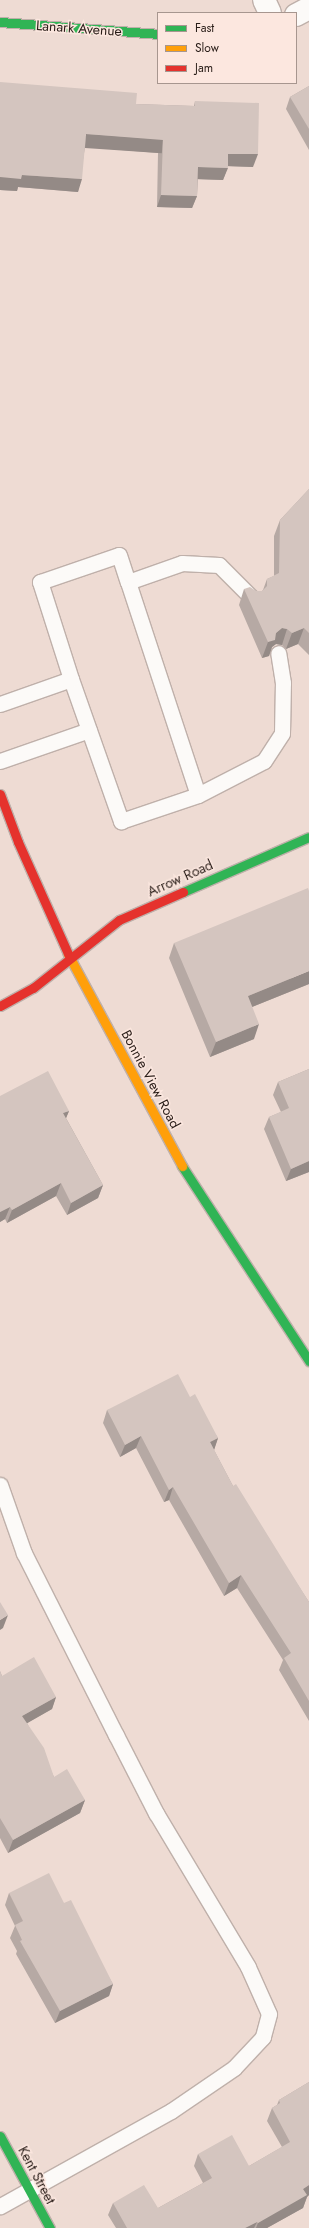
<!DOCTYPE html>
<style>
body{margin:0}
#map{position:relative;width:309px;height:2228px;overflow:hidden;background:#eedbd3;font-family:Jost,sans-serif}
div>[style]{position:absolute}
.roads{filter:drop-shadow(1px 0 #bfb0aa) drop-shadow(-1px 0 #bfb0aa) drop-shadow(0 1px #bfb0aa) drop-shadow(0 -1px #bfb0aa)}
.lane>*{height:15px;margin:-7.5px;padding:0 7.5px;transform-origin:7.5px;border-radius:7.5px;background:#fcfaf8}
.street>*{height:22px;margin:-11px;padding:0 11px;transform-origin:11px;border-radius:11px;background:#fcfaf8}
.fast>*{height:9px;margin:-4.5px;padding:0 4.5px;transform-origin:4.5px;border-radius:4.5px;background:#30b455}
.slow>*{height:9px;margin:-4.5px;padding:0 4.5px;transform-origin:4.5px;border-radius:4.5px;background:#ff9f0a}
.jam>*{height:9px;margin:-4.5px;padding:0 4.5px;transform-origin:4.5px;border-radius:4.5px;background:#e5322d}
.wall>*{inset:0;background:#b6a9a4}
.shaded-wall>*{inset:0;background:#948a86;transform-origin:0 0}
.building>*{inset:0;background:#d4c5bf}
span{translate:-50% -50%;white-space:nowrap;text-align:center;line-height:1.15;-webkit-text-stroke:3px #fce7df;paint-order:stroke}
.street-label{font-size:14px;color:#281c17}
.legend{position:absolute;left:157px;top:12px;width:140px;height:72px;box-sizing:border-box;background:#fce7df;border:1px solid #a7968f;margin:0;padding:5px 7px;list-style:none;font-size:12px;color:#281c17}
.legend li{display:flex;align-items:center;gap:8px;height:20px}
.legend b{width:20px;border:1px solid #a7968f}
</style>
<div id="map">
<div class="roads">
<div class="lane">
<i style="left:128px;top:582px;width:224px;rotate:71.8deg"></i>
<i style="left:71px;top:679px;width:151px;rotate:70.6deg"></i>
<i style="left:121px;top:821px;width:81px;rotate:-18.7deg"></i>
<i style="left:198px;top:795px;width:74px;rotate:-27.3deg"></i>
<i style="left:264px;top:761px;width:33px;rotate:-57deg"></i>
<i style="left:282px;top:733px;width:50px;rotate:-88.9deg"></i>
<i style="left:283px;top:683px;width:30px;rotate:-99deg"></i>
<i style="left:0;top:704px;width:75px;rotate:-19.4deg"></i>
<i style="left:71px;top:679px;width:102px;rotate:-107.7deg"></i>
<i style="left:40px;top:582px;width:83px;rotate:-18.9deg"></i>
<i style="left:119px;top:555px;width:28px;rotate:72deg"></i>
<i style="left:128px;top:582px;width:57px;rotate:-19.4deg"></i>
<i style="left:182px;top:563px;width:37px;rotate:3deg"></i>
<i style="left:219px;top:565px;width:48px;rotate:45deg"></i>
<i style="left:0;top:761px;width:94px;rotate:-19.2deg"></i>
<i style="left:0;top:1485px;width:72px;rotate:70.6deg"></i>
<i style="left:24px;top:1553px;width:204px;rotate:63.2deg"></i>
<i style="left:116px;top:1735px;width:88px;rotate:62.9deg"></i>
<i style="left:156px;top:1813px;width:179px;rotate:59.1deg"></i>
<i style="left:248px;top:1967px;width:51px;rotate:65.9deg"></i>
<i style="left:269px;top:2014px;width:24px;rotate:105deg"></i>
<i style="left:263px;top:2037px;width:42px;rotate:133.1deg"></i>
<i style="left:234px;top:2068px;width:76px;rotate:145.7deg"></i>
<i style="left:171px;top:2111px;width:196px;rotate:150.9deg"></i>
</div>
<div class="street">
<i style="left:264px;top:0;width:14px;rotate:65deg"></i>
<i style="left:296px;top:15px;width:15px;rotate:-28deg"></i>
</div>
<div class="fast">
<i style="left:0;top:22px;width:158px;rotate:4.3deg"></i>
<i style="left:183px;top:892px;width:137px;rotate:-23.6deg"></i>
<i style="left:182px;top:1166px;width:233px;rotate:56.9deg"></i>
<i style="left:0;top:2136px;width:105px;rotate:61.5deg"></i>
</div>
<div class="slow">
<i style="left:68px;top:954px;width:241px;rotate:61.7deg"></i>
</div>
<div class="jam">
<i style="left:0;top:794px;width:51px;rotate:69.4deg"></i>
<i style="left:18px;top:842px;width:123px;rotate:65.9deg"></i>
<i style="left:0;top:1006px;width:38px;rotate:-29deg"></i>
<i style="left:33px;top:988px;width:110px;rotate:-38.3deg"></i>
<i style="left:119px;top:920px;width:70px;rotate:-23.6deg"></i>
</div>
</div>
<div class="wall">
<i style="clip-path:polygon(309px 86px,309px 150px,286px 109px,290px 97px)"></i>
<i style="clip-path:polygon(195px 101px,253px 167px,228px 166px,223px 180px,198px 179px,197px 196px,192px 208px,157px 207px,158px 153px,85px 147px,78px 192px,18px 187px,17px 191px,0 190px,136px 104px,194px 106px)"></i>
<i style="clip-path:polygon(309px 489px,309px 655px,298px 644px,286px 649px,282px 645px,276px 644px,272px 647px,269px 656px,262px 658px,239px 605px,244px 589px,256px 591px,262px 591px,263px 590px,267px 579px,274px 576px,274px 536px,280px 520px)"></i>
<i style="clip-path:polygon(174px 943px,309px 984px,252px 1007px,254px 1039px,210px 1057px,169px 958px)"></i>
<i style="clip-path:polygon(309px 1069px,309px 1172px,286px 1181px,264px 1129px,269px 1117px,281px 1112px,273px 1095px,278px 1082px)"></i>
<i style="clip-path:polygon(0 1096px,69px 1111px,66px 1118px,103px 1185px,98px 1198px,67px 1215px,56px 1196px,7px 1223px,5px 1219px,0 1222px)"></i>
<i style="clip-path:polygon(190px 1397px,218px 1438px,214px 1450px,233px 1486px,309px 1602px,309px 1721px,279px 1670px,283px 1660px,237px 1588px,224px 1596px,169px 1500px,164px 1502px,136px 1448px,120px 1457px,103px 1423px,107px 1410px)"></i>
<i style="clip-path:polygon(0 1671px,2px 1676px,56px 1697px,52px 1709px,27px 1723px,54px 1777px,85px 1800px,80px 1813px,8px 1853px,0 1838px)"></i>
<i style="clip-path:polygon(9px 1893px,64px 1903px,113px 1984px,109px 1996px,55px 2023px,16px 1954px,17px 1951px,10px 1938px,15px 1926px,5px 1905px)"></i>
<i style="clip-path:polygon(309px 2082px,309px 2195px,307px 2197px,303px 2208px,267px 2228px,116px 2228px,108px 2215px,113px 2203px,158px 2208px,203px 2183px,194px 2166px,198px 2154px,249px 2166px,282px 2147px,267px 2121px,272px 2108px,277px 2105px,279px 2100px)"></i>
</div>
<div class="shaded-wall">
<i style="left:86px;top:134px;width:77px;height:14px;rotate:4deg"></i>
<i style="clip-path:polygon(228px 154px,258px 154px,253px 167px,224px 166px)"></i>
<i style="clip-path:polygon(198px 167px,228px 168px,223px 180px,193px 179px)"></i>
<i style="clip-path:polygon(22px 175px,82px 179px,78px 192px,18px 187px,17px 191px,0 190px,0 177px)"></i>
<i style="clip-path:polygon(161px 195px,197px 196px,192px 208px,157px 207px)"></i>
<i style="clip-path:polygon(282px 628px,287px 629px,282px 645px,276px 644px,272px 647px,269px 656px,262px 658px,268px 642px,276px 633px)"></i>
<i style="clip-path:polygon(304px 628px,298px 644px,286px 649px,292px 633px)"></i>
<i style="clip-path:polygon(309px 971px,309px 984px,242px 1011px,248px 996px)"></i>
<i style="clip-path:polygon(259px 1024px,254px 1039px,210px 1057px,216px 1042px)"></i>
<i style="clip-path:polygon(69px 1111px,64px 1123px,63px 1113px)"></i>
<i style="clip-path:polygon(309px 1161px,309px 1172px,286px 1181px,291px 1169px)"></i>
<i style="clip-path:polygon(61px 1183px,56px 1196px,7px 1223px,12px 1210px)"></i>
<i style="clip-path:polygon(103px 1185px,98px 1198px,67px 1215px,71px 1203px)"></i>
<i style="clip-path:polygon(10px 1207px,5px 1219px,0 1222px,0 1212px)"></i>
<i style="clip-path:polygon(141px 1436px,136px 1448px,120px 1457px,125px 1445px)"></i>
<i style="clip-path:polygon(218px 1438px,214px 1450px,210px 1442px)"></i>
<i style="clip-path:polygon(173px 1487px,169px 1500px,164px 1502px,169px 1490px)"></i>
<i style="clip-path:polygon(241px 1575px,237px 1588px,224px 1596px,229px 1583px)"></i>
<i style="clip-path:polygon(8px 1615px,3px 1628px,0 1630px,0 1620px)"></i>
<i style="clip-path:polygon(56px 1697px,52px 1709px,17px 1729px,22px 1716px)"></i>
<i style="clip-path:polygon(85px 1800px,80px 1813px,8px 1853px,13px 1840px)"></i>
<i style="clip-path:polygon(113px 1984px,109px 1996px,55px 2023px,60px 2011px)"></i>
<i style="clip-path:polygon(309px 2185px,309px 2195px,307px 2197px,303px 2208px,267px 2228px,256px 2228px,258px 2223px,303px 2189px)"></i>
<i style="clip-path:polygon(257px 2222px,254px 2228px,245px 2228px)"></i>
</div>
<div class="building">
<i style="clip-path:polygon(0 82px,137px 93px,136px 104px,195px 106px,195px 101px,259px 103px,258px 154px,228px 154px,228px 168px,198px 167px,197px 196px,161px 195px,163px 140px,86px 134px,82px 179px,22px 175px,21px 179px,0 177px)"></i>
<i style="clip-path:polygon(309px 86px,309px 129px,290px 97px)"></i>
<i style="clip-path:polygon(309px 489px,309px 633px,304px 628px,292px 633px,287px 629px,282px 628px,276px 633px,275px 640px,268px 642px,244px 589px,250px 587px,256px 591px,262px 591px,267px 586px,267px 579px,279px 573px,280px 520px)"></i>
<i style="clip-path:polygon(308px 888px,309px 891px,309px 971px,248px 996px,259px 1024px,216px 1042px,174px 943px)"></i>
<i style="clip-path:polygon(309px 1069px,309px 1161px,291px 1169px,269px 1117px,289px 1108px,278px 1082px)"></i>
<i style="clip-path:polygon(48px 1071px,69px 1111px,63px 1113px,103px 1185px,71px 1203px,61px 1183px,12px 1210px,10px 1207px,0 1212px,0 1096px)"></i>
<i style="clip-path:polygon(178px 1374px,190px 1397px,195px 1394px,218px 1438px,210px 1442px,233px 1486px,236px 1484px,309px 1602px,309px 1701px,284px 1658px,291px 1653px,241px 1575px,229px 1583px,173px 1487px,169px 1490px,141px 1436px,125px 1445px,107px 1410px)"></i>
<i style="clip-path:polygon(0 1602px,8px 1615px,0 1620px)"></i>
<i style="clip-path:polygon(34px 1657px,56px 1697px,22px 1716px,44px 1748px,54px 1777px,67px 1769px,85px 1800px,13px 1840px,0 1818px,0 1671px,2px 1676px)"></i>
<i style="clip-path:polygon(49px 1873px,64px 1903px,71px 1900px,113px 1984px,60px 2011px,20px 1941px,22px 1940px,15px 1925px,23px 1921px,9px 1893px)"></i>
<i style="clip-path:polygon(309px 2082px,309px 2185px,303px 2189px,307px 2195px,258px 2223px,257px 2222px,245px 2228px,127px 2228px,113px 2203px,144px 2185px,158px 2208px,212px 2178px,198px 2154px,232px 2135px,249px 2166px,290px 2142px,272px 2108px,280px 2103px,279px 2100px)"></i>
</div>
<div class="street-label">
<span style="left:79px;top:28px;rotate:4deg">Lanark Avenue</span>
<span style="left:180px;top:878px;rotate:-24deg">Arrow Road</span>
<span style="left:151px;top:1079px;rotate:62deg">Bonnie View Road</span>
<span style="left:37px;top:2175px;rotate:62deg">Kent Street</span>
</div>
<ul class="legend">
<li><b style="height:5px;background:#30b455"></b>Fast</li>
<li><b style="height:5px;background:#ff9f0a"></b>Slow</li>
<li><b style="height:5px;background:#e5322d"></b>Jam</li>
</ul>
</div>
